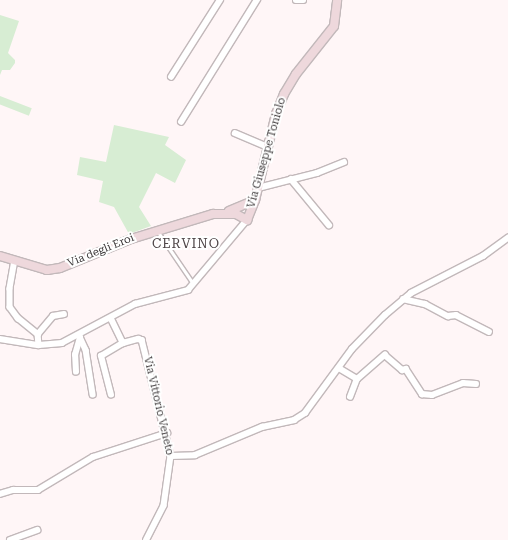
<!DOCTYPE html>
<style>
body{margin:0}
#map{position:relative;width:508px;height:540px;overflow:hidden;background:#fff6f7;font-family:"Roboto Serif",serif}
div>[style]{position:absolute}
.green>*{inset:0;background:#d7edd3;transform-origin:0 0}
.roads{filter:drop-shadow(1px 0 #c2b8ba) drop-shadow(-1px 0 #c2b8ba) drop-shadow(0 1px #c2b8ba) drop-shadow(0 -1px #c2b8ba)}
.lane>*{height:2.5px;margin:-1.25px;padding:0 1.25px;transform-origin:1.25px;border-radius:1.25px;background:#fff}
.street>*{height:5.5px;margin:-2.75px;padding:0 2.75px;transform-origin:2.75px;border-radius:2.75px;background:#fff}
.secondary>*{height:8px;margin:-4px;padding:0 4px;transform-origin:4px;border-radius:4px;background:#eed8dc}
span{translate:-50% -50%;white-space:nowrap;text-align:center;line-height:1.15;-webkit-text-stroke:4px #fff;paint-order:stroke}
.street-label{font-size:11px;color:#3d393a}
.quarter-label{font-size:13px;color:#4e4547;letter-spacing:1px}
</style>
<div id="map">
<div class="green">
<i style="clip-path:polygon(0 15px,19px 21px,8px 53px,15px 60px,15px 63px,10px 70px,2px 70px,0 75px)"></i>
<i style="left:0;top:96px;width:34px;height:8px;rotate:21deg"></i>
<i style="clip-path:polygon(114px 125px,169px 137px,165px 145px,186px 160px,175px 183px,156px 173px,139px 207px,151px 226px,129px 234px,114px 207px,99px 202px,103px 181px,77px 175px,80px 157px,106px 162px)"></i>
</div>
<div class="roads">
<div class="lane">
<i style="left:159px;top:233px;width:60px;rotate:55.8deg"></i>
</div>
<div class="street">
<i style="left:296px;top:0;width:7px"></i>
<i style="left:171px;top:77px;width:91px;rotate:-57.5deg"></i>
<i style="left:181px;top:122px;width:144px;rotate:-58.1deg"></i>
<i style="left:235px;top:133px;width:36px;rotate:23deg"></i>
<i style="left:291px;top:179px;width:60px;rotate:50.4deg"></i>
<i style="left:258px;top:188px;width:61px;rotate:-14.3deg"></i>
<i style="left:317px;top:173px;width:29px;rotate:-22deg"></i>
<i style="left:15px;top:260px;width:29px;rotate:100deg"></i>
<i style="left:10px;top:289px;width:18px;rotate:90deg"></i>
<i style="left:10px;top:307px;width:14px;rotate:54deg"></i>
<i style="left:18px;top:318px;width:26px;rotate:39deg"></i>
<i style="left:38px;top:334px;width:11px;rotate:85deg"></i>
<i style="left:403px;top:299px;width:23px;rotate:13deg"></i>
<i style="left:425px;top:304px;width:26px;rotate:28deg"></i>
<i style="left:448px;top:316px;width:8px;rotate:-7deg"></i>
<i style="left:456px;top:315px;width:37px;rotate:27deg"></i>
<i style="left:111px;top:318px;width:28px;rotate:64deg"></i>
<i style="left:123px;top:343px;width:16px;rotate:-15deg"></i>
<i style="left:138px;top:339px;width:4px;rotate:14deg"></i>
<i style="left:142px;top:340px;width:120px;rotate:76deg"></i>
<i style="left:171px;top:456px;width:50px;rotate:98deg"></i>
<i style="left:164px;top:506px;width:38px;rotate:117deg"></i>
<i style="left:38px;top:334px;width:23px;rotate:-50deg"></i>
<i style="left:53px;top:316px;width:11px;rotate:-10deg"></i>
<i style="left:79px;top:335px;width:17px;rotate:65deg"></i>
<i style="left:86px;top:350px;width:45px;rotate:81deg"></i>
<i style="left:0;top:339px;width:39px;rotate:9deg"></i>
<i style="left:39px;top:345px;width:23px;rotate:-5deg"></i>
<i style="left:62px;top:343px;width:83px;rotate:-28.1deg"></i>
<i style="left:135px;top:304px;width:55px;rotate:-14.8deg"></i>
<i style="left:188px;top:290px;width:92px;rotate:-49.9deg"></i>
<i style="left:339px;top:368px;width:21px;rotate:31deg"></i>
<i style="left:357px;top:379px;width:37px;rotate:-41deg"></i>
<i style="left:385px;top:355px;width:23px;rotate:41deg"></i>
<i style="left:402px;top:370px;width:4px;rotate:-14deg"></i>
<i style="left:406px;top:369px;width:30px;rotate:57deg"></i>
<i style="left:422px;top:394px;width:10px;rotate:6deg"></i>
<i style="left:432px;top:395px;width:33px;rotate:-21deg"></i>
<i style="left:463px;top:383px;width:13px;rotate:4deg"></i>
<i style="left:76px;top:372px;width:17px;rotate:-93deg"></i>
<i style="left:75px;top:355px;width:18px;rotate:-74deg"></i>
<i style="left:111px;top:395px;width:40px;rotate:-104.4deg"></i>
<i style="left:101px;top:356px;width:26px;rotate:-31deg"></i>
<i style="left:350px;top:397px;width:19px;rotate:-69deg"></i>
<i style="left:171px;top:456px;width:24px;rotate:-2deg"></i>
<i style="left:195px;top:455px;width:73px;rotate:-22.7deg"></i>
<i style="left:262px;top:427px;width:33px;rotate:-12deg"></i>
<i style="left:294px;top:420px;width:13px;rotate:-32deg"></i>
<i style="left:305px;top:413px;width:79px;rotate:-53.7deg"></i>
<i style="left:352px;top:349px;width:47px;rotate:-45.9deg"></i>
<i style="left:385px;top:315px;width:34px;rotate:-40deg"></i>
<i style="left:411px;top:293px;width:81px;rotate:-27.2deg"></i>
<i style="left:483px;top:256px;width:31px;rotate:-36deg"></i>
<i style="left:0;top:494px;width:14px;rotate:-17deg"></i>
<i style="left:13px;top:490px;width:25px"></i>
<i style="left:38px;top:490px;width:64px;rotate:-31deg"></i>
<i style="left:93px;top:457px;width:78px;rotate:-18deg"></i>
<i style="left:10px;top:540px;width:29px;rotate:-20deg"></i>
</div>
<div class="secondary">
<i style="left:229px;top:211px;width:28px;rotate:-23deg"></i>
<i style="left:0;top:256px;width:49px;rotate:16.6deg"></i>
<i style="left:47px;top:270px;width:13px;rotate:-9deg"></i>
<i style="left:60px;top:268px;width:77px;rotate:-22.2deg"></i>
<i style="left:131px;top:239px;width:86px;rotate:-17deg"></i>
<i style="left:213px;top:214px;width:23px"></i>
<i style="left:236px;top:214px;width:13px;rotate:29deg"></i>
<i style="left:247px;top:220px;width:22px;rotate:-68deg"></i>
<i style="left:255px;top:200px;width:89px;rotate:-76.3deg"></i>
<i style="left:276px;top:114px;width:22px;rotate:-68deg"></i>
<i style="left:284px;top:94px;width:23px;rotate:-59deg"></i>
<i style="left:296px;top:74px;width:61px;rotate:-51.6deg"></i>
<i style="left:334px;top:26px;width:26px;rotate:-83deg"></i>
</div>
</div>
<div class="street-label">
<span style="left:267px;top:153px;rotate:-74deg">Via Giuseppe Toniolo</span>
<span style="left:101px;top:251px;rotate:-22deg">Via degli Eroi</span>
<span style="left:158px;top:406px;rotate:77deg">Via Vittorio Veneto</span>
</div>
<div class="quarter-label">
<span style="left:186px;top:244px">CERVINO</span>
</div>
</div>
